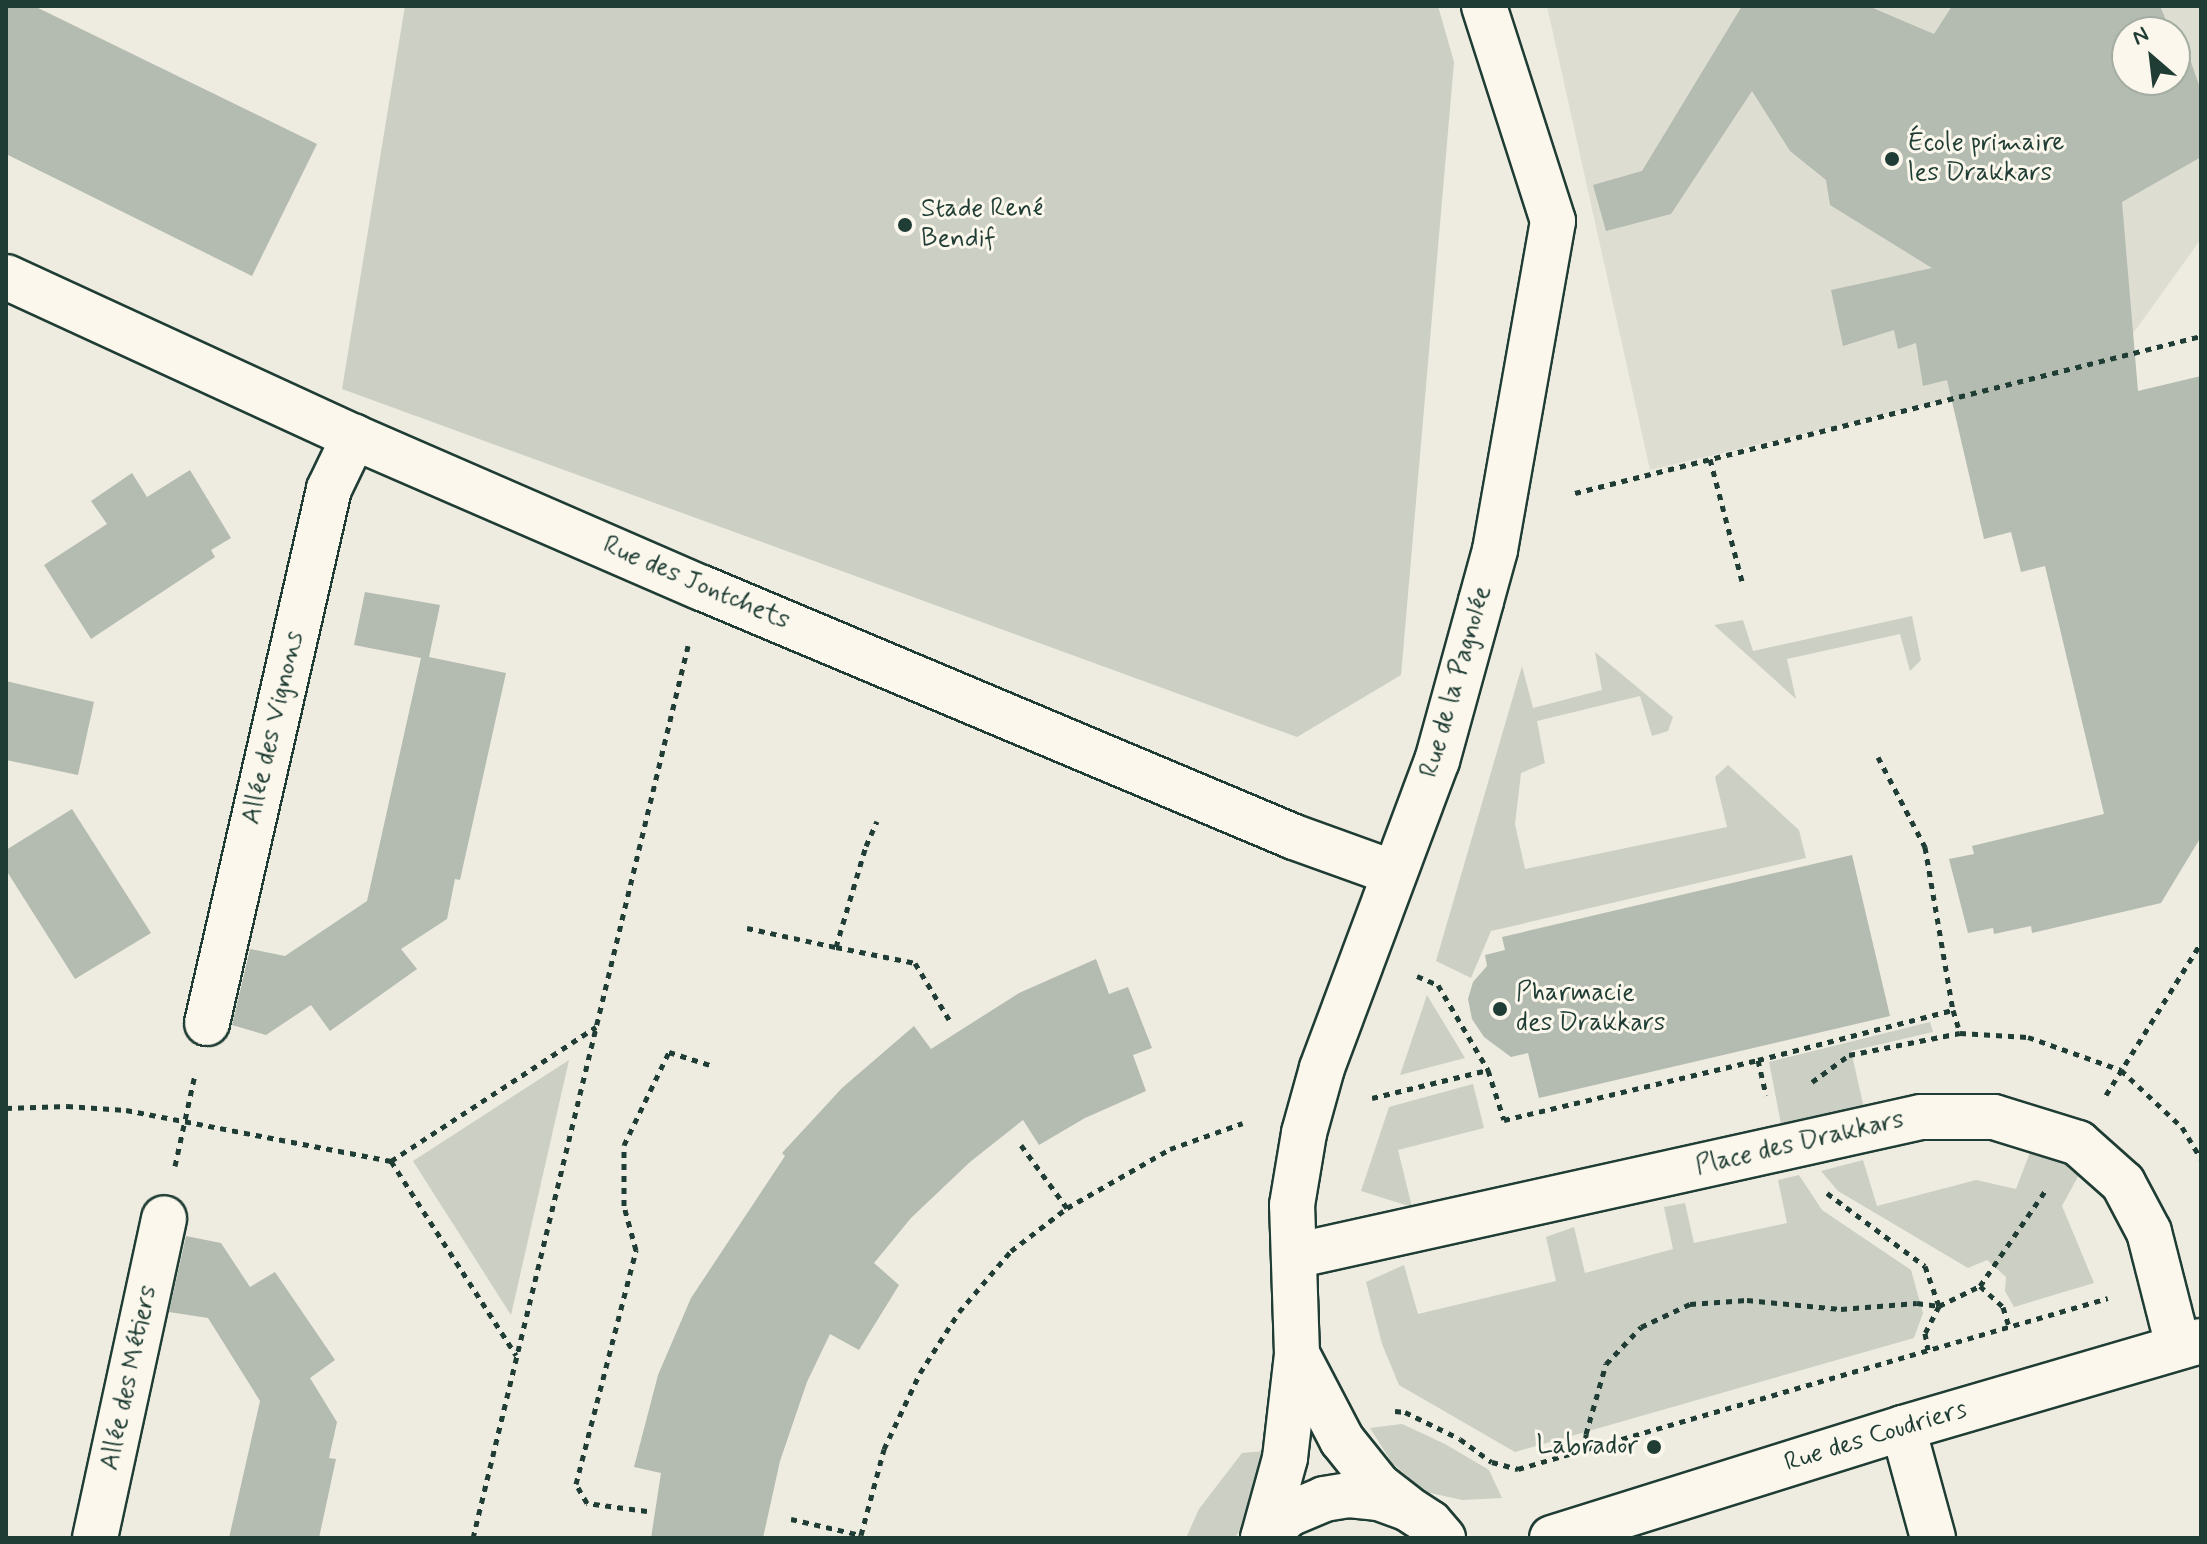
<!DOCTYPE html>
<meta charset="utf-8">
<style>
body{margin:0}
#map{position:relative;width:2207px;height:1544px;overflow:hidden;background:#eeece1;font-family:Mynerve,sans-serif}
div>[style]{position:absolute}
.built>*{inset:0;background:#ddddd2}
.green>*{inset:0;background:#cbcfc4}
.building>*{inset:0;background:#b4bbb0}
.path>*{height:5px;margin-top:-2.5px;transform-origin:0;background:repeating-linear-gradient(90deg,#1f3d34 0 6px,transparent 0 12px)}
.roads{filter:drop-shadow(2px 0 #1f3d34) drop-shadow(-2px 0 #1f3d34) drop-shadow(0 2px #1f3d34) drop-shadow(0 -2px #1f3d34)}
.minor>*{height:44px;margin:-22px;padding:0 22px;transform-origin:22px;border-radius:22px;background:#fbf7ec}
.dots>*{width:22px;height:22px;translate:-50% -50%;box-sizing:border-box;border:4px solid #fbf7ec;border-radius:50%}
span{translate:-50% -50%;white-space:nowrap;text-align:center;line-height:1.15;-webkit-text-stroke:6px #fbf7ec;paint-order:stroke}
.poi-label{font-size:26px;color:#1f3d34}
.left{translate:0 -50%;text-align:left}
.right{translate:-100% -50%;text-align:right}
.street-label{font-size:26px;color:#1f3d34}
.frame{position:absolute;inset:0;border:8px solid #1f3d34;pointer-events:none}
.north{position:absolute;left:2111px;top:16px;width:80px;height:80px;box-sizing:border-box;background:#fbf7ec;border:2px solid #a3ada2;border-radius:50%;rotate:332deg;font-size:22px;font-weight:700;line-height:32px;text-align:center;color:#1f3d34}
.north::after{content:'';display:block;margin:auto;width:28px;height:36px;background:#1f3d34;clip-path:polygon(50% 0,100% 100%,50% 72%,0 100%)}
</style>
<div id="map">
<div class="built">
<i style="clip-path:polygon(evenodd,1547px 6px,2201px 6px,2201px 239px,2114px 360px,1650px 470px,1547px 6px,2127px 32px,2175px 32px,2175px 80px,2127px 80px,2127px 32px)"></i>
</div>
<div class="green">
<i style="clip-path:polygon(405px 6px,1438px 6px,1454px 62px,1401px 675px,1297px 737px,342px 389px)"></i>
<i style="clip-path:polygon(1912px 616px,1921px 660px,1910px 671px,1900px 634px,1787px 659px,1796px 699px,1714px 625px,1743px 620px,1753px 651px)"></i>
<i style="clip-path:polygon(1595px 652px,1673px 717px,1668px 731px,1652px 736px,1640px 696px,1537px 721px,1545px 763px,1521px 773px,1515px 824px,1525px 869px,1727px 827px,1715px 777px,1728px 765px,1799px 830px,1806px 858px,1491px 931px,1471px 978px,1436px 961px,1522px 666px,1533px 708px,1602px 690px)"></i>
<i style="clip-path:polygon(1427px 995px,1465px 1058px,1400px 1075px)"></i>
<i style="clip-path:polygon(1930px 1022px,1933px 1032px,1851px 1051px,1864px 1108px,1781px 1124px,1769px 1062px)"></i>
<i style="clip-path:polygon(569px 1060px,511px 1315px,413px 1161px)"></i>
<i style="clip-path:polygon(1473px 1084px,1484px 1128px,1398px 1150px,1412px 1207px,1361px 1191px,1389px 1107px)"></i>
<i style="clip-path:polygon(2032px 1147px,2081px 1171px,2062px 1206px,2094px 1283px,2014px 1307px,2005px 1291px,2006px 1277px,1987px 1260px,1968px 1268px,1838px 1191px,1821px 1171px,1863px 1160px,1877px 1206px,1976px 1180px,2016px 1189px)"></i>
<i style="clip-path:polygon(1799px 1175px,1822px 1210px,1911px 1270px,1923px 1313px,1914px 1338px,1515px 1452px,1399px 1385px,1382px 1344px,1366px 1282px,1404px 1265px,1418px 1314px,1556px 1281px,1546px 1237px,1574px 1227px,1585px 1273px,1673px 1249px,1664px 1207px,1685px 1203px,1694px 1243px,1787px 1223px,1778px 1180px)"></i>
<i style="clip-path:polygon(1402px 1424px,1445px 1444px,1489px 1470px,1502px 1498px,1462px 1500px,1426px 1492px,1392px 1463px,1370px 1428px)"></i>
<i style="clip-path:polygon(1265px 1451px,1254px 1506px,1235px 1538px,1186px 1538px,1199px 1509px,1242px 1453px)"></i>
</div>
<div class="building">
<i style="clip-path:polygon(6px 6px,34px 6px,317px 144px,252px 276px,6px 154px)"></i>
<i style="clip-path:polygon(1742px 6px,1868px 6px,1934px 34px,1952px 6px,2160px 6px,2171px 32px,2127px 32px,2127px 80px,2175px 80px,2175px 39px,2182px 36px,2201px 91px,2201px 157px,2122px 202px,2138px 391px,2201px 376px,2201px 837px,2161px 903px,2032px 933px,2031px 926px,1994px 934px,1993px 928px,1968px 933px,1949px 859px,1974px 854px,1972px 846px,2104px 814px,2045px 566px,2021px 572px,2011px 532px,1984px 539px,1947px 380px,1923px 386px,1916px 343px,1898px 349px,1894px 330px,1843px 346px,1831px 290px,1932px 268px,1830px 205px,1826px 180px,1790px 151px,1752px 91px,1671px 214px,1606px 231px,1593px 185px,1642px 171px)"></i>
<i style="clip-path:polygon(190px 470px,231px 538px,211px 550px,215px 557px,91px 639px,44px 565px,107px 524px,91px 501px,132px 473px,147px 497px)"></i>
<i style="clip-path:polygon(365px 592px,440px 605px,429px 657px,506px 673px,460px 880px,455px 879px,447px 919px,401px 949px,417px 969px,330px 1031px,311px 1005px,266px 1035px,232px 1025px,250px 949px,285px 956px,367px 901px,421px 658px,354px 645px)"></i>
<i style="clip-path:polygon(6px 681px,94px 702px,78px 775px,6px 760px)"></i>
<i style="clip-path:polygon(72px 809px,151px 933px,75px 979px,6px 870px,6px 850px)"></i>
<i style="clip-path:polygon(1852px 855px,1890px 1016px,1539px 1098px,1528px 1053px,1511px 1057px,1484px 1037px,1472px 1019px,1468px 999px,1473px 982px,1487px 966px,1485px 955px,1505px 950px,1502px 937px)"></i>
<i style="clip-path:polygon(1096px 959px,1109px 994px,1128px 987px,1152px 1048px,1133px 1055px,1146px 1091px,1085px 1118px,1039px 1145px,1023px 1120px,970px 1162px,911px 1218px,874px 1263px,899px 1285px,859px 1350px,830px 1334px,807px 1382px,780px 1461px,763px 1538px,651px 1538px,661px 1473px,634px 1467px,658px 1375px,691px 1298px,785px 1156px,782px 1153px,842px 1088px,914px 1026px,931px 1049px,1019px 993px)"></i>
<i style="clip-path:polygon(186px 1236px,221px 1243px,250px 1287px,275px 1272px,335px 1360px,310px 1378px,337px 1422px,329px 1458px,336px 1459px,319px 1538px,229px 1538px,260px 1401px,208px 1318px,169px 1312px)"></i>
</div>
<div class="path">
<i style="left:1710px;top:459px;width:126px;rotate:75.3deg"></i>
<i style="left:1575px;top:493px;width:645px;rotate:-14.08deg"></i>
<i style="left:1878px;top:757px;width:102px;rotate:62.4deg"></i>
<i style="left:1925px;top:847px;width:165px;rotate:80.3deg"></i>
<i style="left:747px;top:928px;width:91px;rotate:12.1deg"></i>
<i style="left:836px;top:947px;width:105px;rotate:-73.5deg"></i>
<i style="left:866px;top:846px;width:27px;rotate:-66deg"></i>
<i style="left:836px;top:947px;width:81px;rotate:11.4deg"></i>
<i style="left:915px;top:963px;width:68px;rotate:58.9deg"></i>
<i style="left:1417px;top:976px;width:23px;rotate:23deg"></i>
<i style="left:1438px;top:985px;width:99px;rotate:59.5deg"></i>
<i style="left:1758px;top:1060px;width:201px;rotate:-14.4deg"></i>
<i style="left:1953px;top:1010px;width:24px;rotate:73deg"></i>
<i style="left:1812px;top:1082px;width:46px;rotate:-36.1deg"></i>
<i style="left:1849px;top:1055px;width:113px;rotate:-11.2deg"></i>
<i style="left:1960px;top:1033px;width:68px;rotate:3.4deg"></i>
<i style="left:2028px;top:1037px;width:99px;rotate:19.5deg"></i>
<i style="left:2121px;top:1070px;width:83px;rotate:43.1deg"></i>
<i style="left:2182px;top:1127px;width:37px;rotate:59deg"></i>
<i style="left:2106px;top:1095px;width:179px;rotate:-58deg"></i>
<i style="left:1372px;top:1098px;width:119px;rotate:-13.6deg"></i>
<i style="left:1488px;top:1070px;width:52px;rotate:72.3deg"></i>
<i style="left:1504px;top:1120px;width:261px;rotate:-13.3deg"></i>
<i style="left:1758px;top:1060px;width:36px;rotate:77deg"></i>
<i style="left:6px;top:1108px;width:61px;rotate:-1.9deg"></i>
<i style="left:67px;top:1106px;width:59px;rotate:3.9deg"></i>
<i style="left:126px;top:1110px;width:270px;rotate:10.9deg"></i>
<i style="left:391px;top:1161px;width:245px;rotate:-33.2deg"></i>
<i style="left:1021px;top:1145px;width:78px;rotate:53.9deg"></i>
<i style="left:1067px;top:1208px;width:119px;rotate:-29.8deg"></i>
<i style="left:1170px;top:1149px;width:77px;rotate:-19.6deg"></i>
<i style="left:391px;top:1161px;width:231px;rotate:57.2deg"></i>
<i style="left:175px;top:1166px;width:94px;rotate:-77.7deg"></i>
<i style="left:1827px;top:1193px;width:122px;rotate:36.7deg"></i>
<i style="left:1925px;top:1266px;width:42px;rotate:70.7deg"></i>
<i style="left:1939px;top:1306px;width:46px;rotate:-26deg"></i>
<i style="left:1980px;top:1286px;width:31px;rotate:42deg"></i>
<i style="left:2003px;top:1307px;width:21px;rotate:73deg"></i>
<i style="left:1980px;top:1286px;width:115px;rotate:-55.6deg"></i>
<i style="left:1395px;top:1411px;width:10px;rotate:6deg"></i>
<i style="left:1405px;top:1412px;width:61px;rotate:26.1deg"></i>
<i style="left:1460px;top:1439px;width:39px;rotate:36deg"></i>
<i style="left:1492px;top:1462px;width:27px;rotate:15deg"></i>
<i style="left:1518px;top:1469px;width:614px;rotate:-16.16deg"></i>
<i style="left:1585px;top:1450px;width:16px;rotate:-86deg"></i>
<i style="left:1586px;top:1434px;width:73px;rotate:-74.1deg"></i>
<i style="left:1606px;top:1364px;width:51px;rotate:-46.6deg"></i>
<i style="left:1641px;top:1327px;width:54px;rotate:-25.1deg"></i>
<i style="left:1690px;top:1304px;width:57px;rotate:-4deg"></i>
<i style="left:1747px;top:1300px;width:94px;rotate:5.5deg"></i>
<i style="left:1841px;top:1309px;width:76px;rotate:-4.5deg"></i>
<i style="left:1917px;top:1303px;width:22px;rotate:8deg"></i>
<i style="left:1939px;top:1306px;width:30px;rotate:117deg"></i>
<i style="left:1925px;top:1333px;width:17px;rotate:80deg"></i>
<i style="left:647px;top:1511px;width:61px;rotate:-172.4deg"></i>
<i style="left:587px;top:1503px;width:22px;rotate:-120deg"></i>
<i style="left:576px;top:1484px;width:242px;rotate:-75.6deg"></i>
<i style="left:636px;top:1250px;width:46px;rotate:-105.3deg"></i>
<i style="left:624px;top:1206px;width:61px;rotate:-90deg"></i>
<i style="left:624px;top:1145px;width:103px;rotate:-64.2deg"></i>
<i style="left:669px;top:1052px;width:46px;rotate:17.7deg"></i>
<i style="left:791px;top:1519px;width:72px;rotate:12.9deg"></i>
<i style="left:861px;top:1535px;width:3px;rotate:108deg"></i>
<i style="left:861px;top:1535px;width:89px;rotate:-75deg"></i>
<i style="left:884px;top:1449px;width:84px;rotate:-64.7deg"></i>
<i style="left:920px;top:1373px;width:72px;rotate:-57.4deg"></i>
<i style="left:959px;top:1312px;width:80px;rotate:-49.6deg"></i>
<i style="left:1011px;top:1251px;width:71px;rotate:-37.5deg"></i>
<i style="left:473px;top:1538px;width:918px;rotate:-76.45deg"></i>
</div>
<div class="roads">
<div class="minor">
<i style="left:6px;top:277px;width:383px;rotate:24.7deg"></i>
<i style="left:354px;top:437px;width:379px;rotate:23.5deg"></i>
<i style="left:702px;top:588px;width:642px;rotate:22.81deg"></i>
<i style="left:1294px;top:837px;width:106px;rotate:19.8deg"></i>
<i style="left:207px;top:1023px;width:548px;rotate:-77.13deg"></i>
<i style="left:329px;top:489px;width:58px;rotate:-64.3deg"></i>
<i style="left:1294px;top:1256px;width:642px;rotate:-12.5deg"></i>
<i style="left:1921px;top:1117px;width:73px"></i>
<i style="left:1994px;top:1117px;width:88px;rotate:17.2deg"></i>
<i style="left:2078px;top:1143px;width:60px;rotate:41.6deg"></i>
<i style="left:2123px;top:1183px;width:55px;rotate:62deg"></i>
<i style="left:2149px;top:1232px;width:118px;rotate:75.7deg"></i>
<i style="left:1297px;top:1354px;width:97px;rotate:62.4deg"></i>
<i style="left:1342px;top:1440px;width:58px;rotate:51.3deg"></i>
<i style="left:1378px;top:1485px;width:34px;rotate:38deg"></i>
<i style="left:1903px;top:1428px;width:114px;rotate:74.7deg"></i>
<i style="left:95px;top:1538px;width:327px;rotate:-77.8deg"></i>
<i style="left:1263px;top:1538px;width:83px;rotate:-74.6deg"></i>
<i style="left:1285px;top:1458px;width:105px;rotate:-83.4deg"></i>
<i style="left:1297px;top:1354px;width:149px;rotate:-91.9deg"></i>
<i style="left:1292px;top:1205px;width:73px;rotate:-80.5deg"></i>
<i style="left:1304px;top:1133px;width:67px;rotate:-74.5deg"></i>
<i style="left:1322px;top:1068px;width:328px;rotate:-69.5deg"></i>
<i style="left:1437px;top:761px;width:166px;rotate:-74.6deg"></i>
<i style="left:1481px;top:601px;width:53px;rotate:-74.6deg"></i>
<i style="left:1495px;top:550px;width:334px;rotate:-80deg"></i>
<i style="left:1553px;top:221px;width:226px;rotate:-107.8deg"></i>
<i style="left:1263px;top:1538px;width:35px;rotate:-43deg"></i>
<i style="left:1289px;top:1514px;width:38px;rotate:-23deg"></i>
<i style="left:1324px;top:1499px;width:25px;rotate:-9deg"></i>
<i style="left:1349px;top:1495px;width:30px;rotate:6deg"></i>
<i style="left:1379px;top:1498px;width:30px;rotate:20deg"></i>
<i style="left:1407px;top:1508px;width:27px;rotate:33deg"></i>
<i style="left:1430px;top:1523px;width:20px;rotate:49deg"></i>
<i style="left:1552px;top:1538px;width:368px;rotate:-17.4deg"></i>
<i style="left:1903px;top:1428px;width:310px;rotate:-16.3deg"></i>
</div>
</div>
<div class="dots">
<i style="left:1892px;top:159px;background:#1f3d34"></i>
<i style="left:905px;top:225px;background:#1f3d34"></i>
<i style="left:1500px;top:1009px;background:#1f3d34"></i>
<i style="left:1654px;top:1447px;background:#1f3d34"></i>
</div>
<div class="poi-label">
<span class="left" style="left:1908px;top:159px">École primaire<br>les Drakkars</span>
<span class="left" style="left:921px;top:225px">Stade René<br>Bendif</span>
<span class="left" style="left:1516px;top:1009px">Pharmacie<br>des Drakkars</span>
<span class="right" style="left:1638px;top:1447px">Labrador</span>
</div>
<div class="street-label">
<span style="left:696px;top:584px;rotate:23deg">Rue des Jontchets</span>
<span style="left:1457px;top:682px;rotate:-74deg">Rue de la Pagnolée</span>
<span style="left:274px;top:728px;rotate:-77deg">Allée des Vignons</span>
<span style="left:1800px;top:1144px;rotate:-13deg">Place des Drakkars</span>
<span style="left:130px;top:1378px;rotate:-78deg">Allée des Métiers</span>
<span style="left:1876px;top:1437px;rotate:-17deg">Rue des Coudriers</span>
</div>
<div class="frame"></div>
<div class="north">N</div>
</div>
